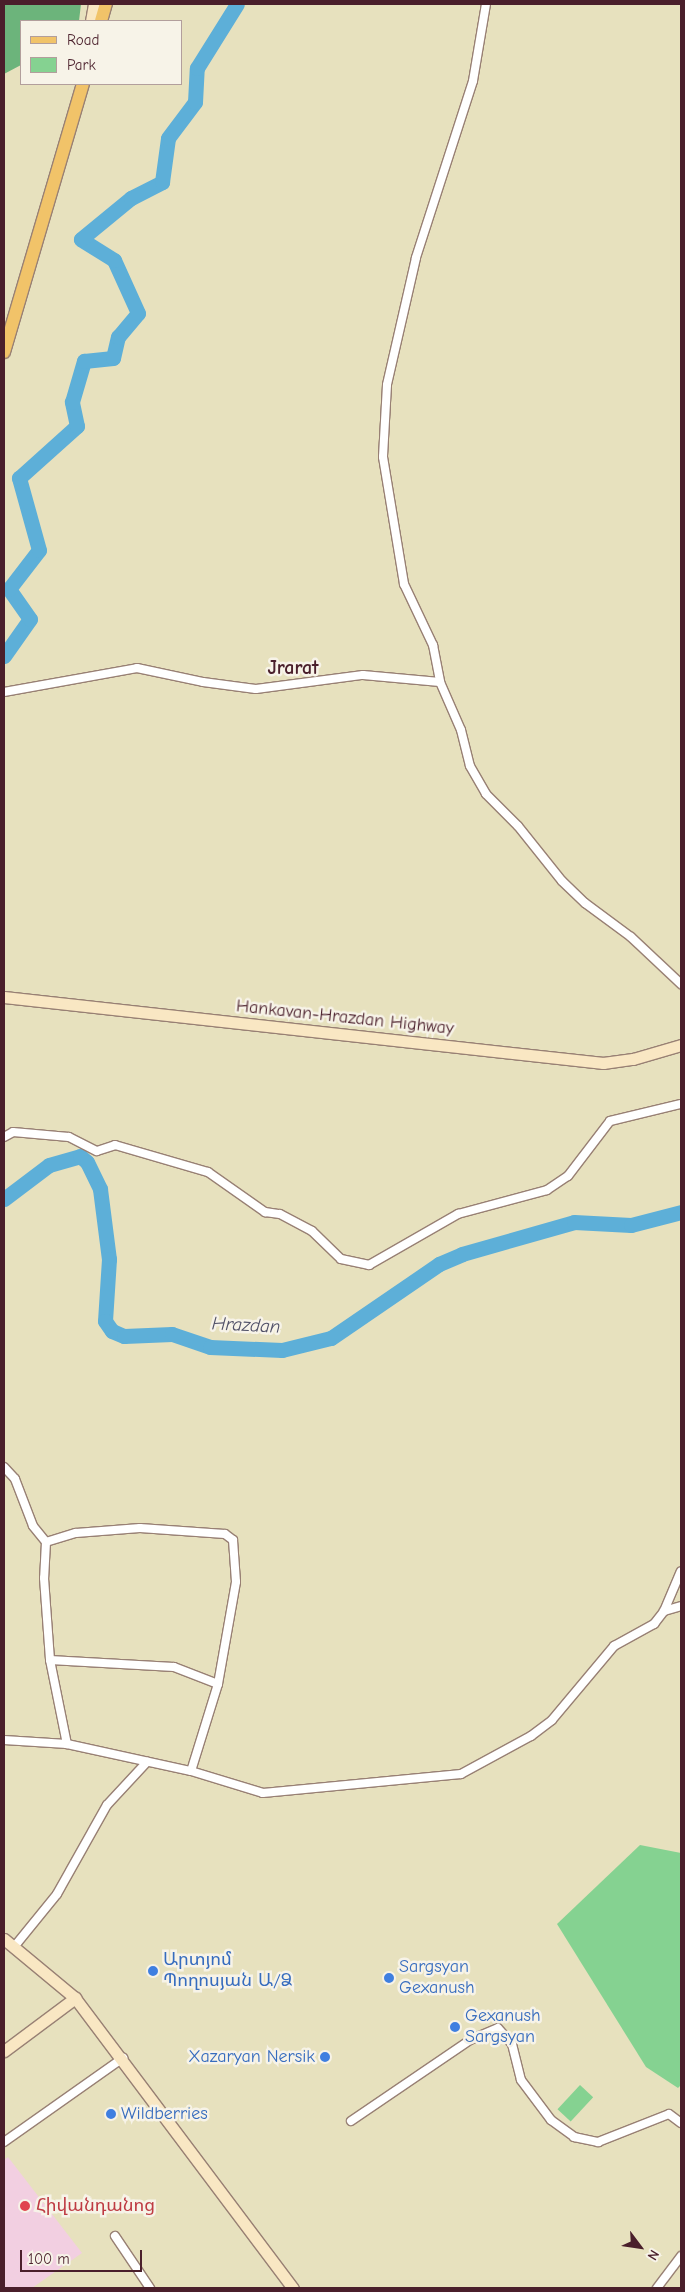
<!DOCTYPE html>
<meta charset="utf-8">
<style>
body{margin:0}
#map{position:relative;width:685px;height:2292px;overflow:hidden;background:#e7e1be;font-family:"Comic Neue","Noto Sans Armenian",sans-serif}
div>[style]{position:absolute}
.built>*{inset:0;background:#f2cfe1}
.green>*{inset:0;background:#85d291;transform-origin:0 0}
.forest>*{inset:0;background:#6cb47b}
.river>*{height:15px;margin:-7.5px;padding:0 7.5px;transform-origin:7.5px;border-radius:7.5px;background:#5dafd8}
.roads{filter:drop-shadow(1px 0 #988074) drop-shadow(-1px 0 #988074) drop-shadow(0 1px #988074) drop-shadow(0 -1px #988074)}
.street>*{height:8px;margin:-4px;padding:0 4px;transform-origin:4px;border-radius:4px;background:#fff}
.secondary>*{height:11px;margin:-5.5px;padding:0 5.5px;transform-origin:5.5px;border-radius:5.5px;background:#f9e7c3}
.primary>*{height:12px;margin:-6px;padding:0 6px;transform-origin:6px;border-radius:6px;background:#f1c369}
.dots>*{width:14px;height:14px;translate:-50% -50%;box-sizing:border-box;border:2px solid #f7f3e8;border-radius:50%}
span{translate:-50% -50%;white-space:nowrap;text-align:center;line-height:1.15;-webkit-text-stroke:5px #f7f3e8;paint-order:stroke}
.street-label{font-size:18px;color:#4a1f2b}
.shop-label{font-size:18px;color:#366cbe}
.left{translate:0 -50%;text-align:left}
.right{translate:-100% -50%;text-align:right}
.health-label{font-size:18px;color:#be3a42}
.water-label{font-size:19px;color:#515168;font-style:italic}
.quarter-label{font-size:20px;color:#4a1f2b;font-weight:700}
.frame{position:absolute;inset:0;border:5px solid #4a1f2b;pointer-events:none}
.legend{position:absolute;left:20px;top:20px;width:162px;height:65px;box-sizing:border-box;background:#f7f3e8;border:1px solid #b29e9c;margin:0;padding:6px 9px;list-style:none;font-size:15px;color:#4a1f2b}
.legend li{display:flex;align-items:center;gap:10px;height:25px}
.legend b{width:25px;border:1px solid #b29e9c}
.north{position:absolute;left:615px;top:2222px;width:50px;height:50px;-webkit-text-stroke:4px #f7f3e8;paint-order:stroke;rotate:121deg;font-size:14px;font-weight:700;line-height:20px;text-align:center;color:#4a1f2b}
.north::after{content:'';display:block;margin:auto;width:18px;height:22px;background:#4a1f2b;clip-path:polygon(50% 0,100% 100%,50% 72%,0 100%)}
.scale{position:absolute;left:20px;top:2250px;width:122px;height:22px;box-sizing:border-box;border:2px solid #4a1f2b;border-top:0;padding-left:6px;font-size:15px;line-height:18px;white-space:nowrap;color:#4a1f2b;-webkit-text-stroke:4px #f7f3e8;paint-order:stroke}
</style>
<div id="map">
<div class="built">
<i style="clip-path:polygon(8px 2157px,82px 2253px,32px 2288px,4px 2288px,4px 2160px)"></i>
</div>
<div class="green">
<i style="clip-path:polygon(640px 1845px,681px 1853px,681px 2085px,678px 2088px,646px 2067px,557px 1924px)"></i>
<i style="left:580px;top:2085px;width:18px;height:33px;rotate:43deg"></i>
</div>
<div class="forest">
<i style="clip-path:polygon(4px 4px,81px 4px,79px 21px,21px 21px,21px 65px,4px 74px)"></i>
</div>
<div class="river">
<i style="left:4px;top:656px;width:45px;rotate:-54.9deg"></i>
<i style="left:30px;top:619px;width:37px;rotate:-125deg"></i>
<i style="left:9px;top:589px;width:49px;rotate:-52.4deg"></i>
<i style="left:39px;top:550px;width:75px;rotate:-105.5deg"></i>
<i style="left:19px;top:478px;width:78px;rotate:-41.9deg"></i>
<i style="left:77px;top:426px;width:25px;rotate:-102deg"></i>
<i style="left:72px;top:402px;width:43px;rotate:-73.7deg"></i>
<i style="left:84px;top:361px;width:29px;rotate:-6deg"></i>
<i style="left:113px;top:358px;width:22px;rotate:-77deg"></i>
<i style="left:118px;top:337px;width:31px;rotate:-50deg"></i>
<i style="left:138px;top:313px;width:58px;rotate:-114.4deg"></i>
<i style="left:114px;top:260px;width:39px;rotate:-148deg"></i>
<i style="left:81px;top:239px;width:65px;rotate:-39.4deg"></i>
<i style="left:131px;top:198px;width:35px;rotate:-27deg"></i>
<i style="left:162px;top:182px;width:44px;rotate:-82.2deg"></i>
<i style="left:168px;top:138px;width:45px;rotate:-53.1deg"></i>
<i style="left:195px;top:102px;width:34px;rotate:-87deg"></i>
<i style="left:197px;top:68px;width:75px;rotate:-58deg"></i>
<i style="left:4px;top:1199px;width:56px;rotate:-37.1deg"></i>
<i style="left:49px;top:1165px;width:32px;rotate:-16deg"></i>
<i style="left:80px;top:1156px;width:9px;rotate:41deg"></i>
<i style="left:87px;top:1162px;width:30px;rotate:64deg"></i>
<i style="left:100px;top:1189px;width:71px;rotate:82.7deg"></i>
<i style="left:109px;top:1259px;width:62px;rotate:93.7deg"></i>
<i style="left:105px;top:1321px;width:12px;rotate:55deg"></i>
<i style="left:112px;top:1331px;width:13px;rotate:23deg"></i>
<i style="left:124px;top:1336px;width:48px;rotate:-2.4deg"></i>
<i style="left:172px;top:1334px;width:40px;rotate:18.9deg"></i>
<i style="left:210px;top:1347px;width:72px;rotate:2.4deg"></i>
<i style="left:282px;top:1350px;width:50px;rotate:-13.8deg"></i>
<i style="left:331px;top:1338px;width:131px;rotate:-34.4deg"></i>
<i style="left:439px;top:1264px;width:25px;rotate:-23deg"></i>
<i style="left:462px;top:1254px;width:116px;rotate:-15.9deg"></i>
<i style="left:574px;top:1222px;width:57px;rotate:3deg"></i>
<i style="left:631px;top:1225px;width:52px;rotate:-14.6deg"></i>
</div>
<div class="roads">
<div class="street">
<i style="left:486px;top:4px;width:78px;rotate:99.6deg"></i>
<i style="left:473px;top:81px;width:186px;rotate:107.9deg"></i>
<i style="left:416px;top:258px;width:130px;rotate:102.9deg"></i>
<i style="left:387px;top:385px;width:72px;rotate:93.2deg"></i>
<i style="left:383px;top:457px;width:129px;rotate:80.6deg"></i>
<i style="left:404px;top:584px;width:68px;rotate:64.6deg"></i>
<i style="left:433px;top:645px;width:38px;rotate:79deg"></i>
<i style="left:440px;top:682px;width:52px;rotate:66.4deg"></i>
<i style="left:461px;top:730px;width:37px;rotate:76deg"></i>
<i style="left:470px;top:766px;width:32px;rotate:60deg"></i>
<i style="left:486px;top:794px;width:45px;rotate:45deg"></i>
<i style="left:518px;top:826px;width:70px;rotate:51.3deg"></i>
<i style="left:562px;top:881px;width:32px;rotate:44deg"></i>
<i style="left:585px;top:903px;width:57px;rotate:36.5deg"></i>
<i style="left:631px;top:937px;width:69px;rotate:43.2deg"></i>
<i style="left:4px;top:692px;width:135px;rotate:-10.2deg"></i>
<i style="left:137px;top:668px;width:67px;rotate:12deg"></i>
<i style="left:203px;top:682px;width:53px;rotate:7.5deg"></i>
<i style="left:256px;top:689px;width:108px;rotate:-7.5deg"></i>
<i style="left:363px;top:675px;width:77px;rotate:5.2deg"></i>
<i style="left:4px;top:1137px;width:10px;rotate:-29deg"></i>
<i style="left:13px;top:1132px;width:56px;rotate:5.1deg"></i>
<i style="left:69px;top:1137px;width:31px;rotate:27deg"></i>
<i style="left:97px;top:1151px;width:19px;rotate:-18deg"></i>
<i style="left:115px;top:1145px;width:97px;rotate:16.2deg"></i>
<i style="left:208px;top:1172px;width:70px;rotate:35.1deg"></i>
<i style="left:265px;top:1212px;width:15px;rotate:8deg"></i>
<i style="left:280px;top:1214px;width:36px;rotate:28deg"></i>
<i style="left:312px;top:1231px;width:40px;rotate:44deg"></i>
<i style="left:341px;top:1259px;width:29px;rotate:12deg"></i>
<i style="left:369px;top:1265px;width:103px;rotate:-29.8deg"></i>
<i style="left:458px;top:1214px;width:92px;rotate:-15.1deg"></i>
<i style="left:547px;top:1190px;width:25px;rotate:-34deg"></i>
<i style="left:568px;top:1176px;width:69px;rotate:-52.6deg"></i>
<i style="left:610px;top:1121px;width:73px;rotate:-13.5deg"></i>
<i style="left:4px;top:1467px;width:16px;rotate:47deg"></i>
<i style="left:15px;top:1479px;width:50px;rotate:69deg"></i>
<i style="left:33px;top:1526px;width:21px;rotate:51deg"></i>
<i style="left:46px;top:1542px;width:36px;rotate:93deg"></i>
<i style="left:44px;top:1578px;width:82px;rotate:85.8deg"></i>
<i style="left:50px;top:1660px;width:86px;rotate:78.6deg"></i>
<i style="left:46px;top:1542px;width:31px;rotate:-17deg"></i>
<i style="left:76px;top:1533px;width:64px;rotate:-4.5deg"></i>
<i style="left:140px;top:1528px;width:85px;rotate:4deg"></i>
<i style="left:225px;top:1534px;width:10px;rotate:37deg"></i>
<i style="left:233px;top:1540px;width:42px;rotate:85.9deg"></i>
<i style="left:236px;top:1582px;width:104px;rotate:100deg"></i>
<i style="left:218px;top:1684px;width:91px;rotate:107.2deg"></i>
<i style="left:664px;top:1611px;width:18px;rotate:-16deg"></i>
<i style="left:50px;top:1660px;width:124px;rotate:3.2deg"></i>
<i style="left:174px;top:1667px;width:47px;rotate:21.1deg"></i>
<i style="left:4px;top:1740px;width:63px;rotate:3.6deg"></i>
<i style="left:67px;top:1744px;width:127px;rotate:12.3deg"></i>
<i style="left:191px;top:1771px;width:75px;rotate:17deg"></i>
<i style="left:263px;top:1793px;width:199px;rotate:-5.5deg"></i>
<i style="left:461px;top:1774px;width:80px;rotate:-28.5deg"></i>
<i style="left:531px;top:1736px;width:26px;rotate:-37deg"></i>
<i style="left:552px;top:1720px;width:97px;rotate:-50deg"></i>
<i style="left:614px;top:1646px;width:46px;rotate:-28.8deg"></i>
<i style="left:654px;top:1624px;width:16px;rotate:-52deg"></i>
<i style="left:664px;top:1611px;width:43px;rotate:-67deg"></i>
<i style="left:14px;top:1947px;width:68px;rotate:-50.9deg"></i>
<i style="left:57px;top:1894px;width:102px;rotate:-60.7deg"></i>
<i style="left:107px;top:1805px;width:59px;rotate:-47.1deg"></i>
<i style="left:351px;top:2121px;width:144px;rotate:-34.2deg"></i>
<i style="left:470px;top:2040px;width:30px;rotate:-23deg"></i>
<i style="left:498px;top:2028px;width:21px;rotate:49deg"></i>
<i style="left:512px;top:2044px;width:37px;rotate:76deg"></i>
<i style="left:521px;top:2080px;width:50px;rotate:53.1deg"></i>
<i style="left:551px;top:2120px;width:29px;rotate:36deg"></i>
<i style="left:574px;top:2137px;width:25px;rotate:12deg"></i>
<i style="left:598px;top:2142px;width:76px;rotate:-21.5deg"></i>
<i style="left:669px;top:2114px;width:15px;rotate:37deg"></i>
<i style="left:4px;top:2142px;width:146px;rotate:-35.2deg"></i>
<i style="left:115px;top:2236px;width:63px;rotate:56.1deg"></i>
<i style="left:657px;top:2288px;width:40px;rotate:-53deg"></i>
</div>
<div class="secondary">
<i style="left:91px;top:21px;width:17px;rotate:-80deg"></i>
<i style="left:4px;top:997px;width:603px;rotate:6.29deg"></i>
<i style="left:603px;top:1063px;width:30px;rotate:-8deg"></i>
<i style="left:633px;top:1059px;width:50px;rotate:-16.3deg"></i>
<i style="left:4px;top:1939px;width:92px;rotate:39.7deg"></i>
<i style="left:75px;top:1998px;width:363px;rotate:53.1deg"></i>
<i style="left:4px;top:2051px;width:89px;rotate:-36.7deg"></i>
</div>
<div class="primary">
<i style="left:101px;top:21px;width:18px;rotate:-74deg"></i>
<i style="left:4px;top:352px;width:279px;rotate:-73.6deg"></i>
</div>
</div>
<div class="dots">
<i style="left:153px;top:1971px;background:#3f7fe0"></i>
<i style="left:389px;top:1978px;background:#3f7fe0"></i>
<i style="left:455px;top:2027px;background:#3f7fe0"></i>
<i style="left:325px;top:2057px;background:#3f7fe0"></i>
<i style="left:111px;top:2114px;background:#3f7fe0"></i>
<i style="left:25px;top:2206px;background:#e0444e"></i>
</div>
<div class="street-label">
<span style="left:345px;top:1018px;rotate:6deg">Hankavan-Hrazdan Highway</span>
</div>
<div class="shop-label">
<span class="left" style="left:163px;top:1971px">Արտյոմ<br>Պողոսյան Ա/Ձ</span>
<span class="left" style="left:399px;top:1978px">Sargsyan<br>Gexanush</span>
<span class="left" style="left:465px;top:2027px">Gexanush<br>Sargsyan</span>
<span class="right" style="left:315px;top:2057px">Xazaryan Nersik</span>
<span class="left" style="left:121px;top:2114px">Wildberries</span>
</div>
<div class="health-label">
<span class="left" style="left:36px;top:2206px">Հիվանդանոց</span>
</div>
<div class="water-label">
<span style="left:246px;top:1326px;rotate:3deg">Hrazdan</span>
</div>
<div class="quarter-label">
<span style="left:293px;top:667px">Jrarat</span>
</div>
<div class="frame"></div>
<ul class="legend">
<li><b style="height:6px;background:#f1c369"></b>Road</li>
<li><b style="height:14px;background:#85d291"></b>Park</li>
</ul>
<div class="north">N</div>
<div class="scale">100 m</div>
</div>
